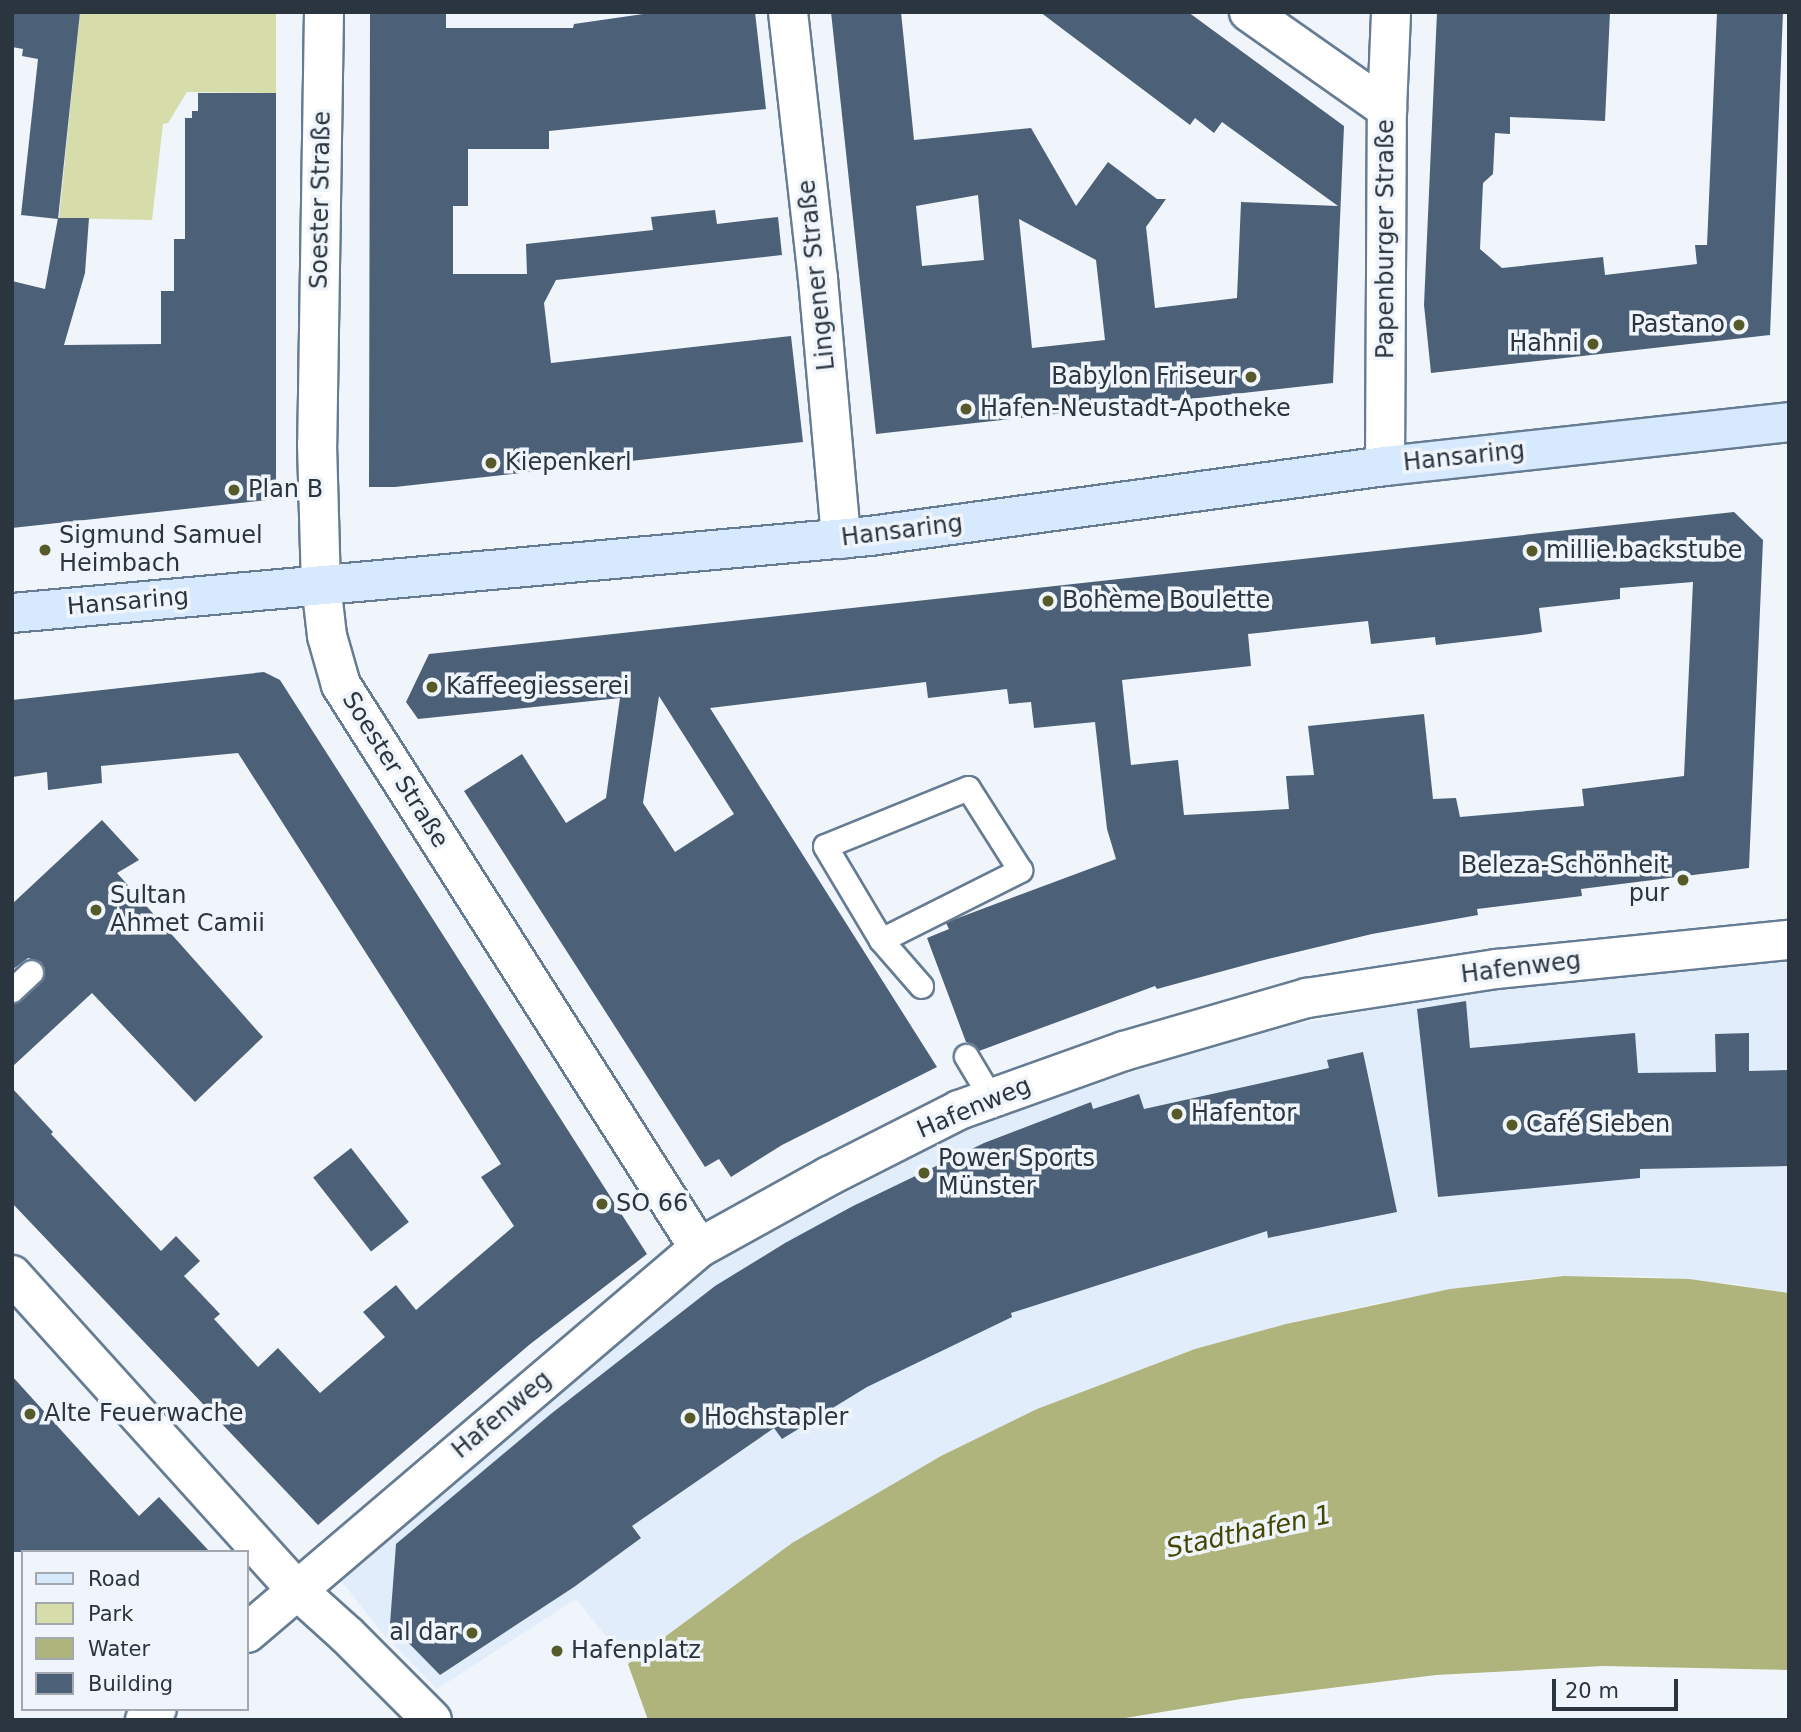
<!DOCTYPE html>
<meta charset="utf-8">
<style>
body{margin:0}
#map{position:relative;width:1801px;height:1732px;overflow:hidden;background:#f0f5fb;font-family:"DejaVu Sans",sans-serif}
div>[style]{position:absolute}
.built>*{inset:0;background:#e1edfa}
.green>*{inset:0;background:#d6dcaa}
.water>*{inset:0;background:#aeb47c}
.building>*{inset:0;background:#4c6178;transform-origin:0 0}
.roads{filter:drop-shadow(2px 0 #667c93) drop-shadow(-2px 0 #667c93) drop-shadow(0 2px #667c93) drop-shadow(0 -2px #667c93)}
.lane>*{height:23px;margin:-11.5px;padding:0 11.5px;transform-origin:11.5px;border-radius:11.5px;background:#fff}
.street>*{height:38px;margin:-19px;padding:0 19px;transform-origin:19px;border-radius:19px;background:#fff}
.secondary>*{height:38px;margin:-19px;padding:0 19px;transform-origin:19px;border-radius:19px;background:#d6e9fd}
.dots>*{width:19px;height:19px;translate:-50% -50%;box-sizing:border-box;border:4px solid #f0f5fb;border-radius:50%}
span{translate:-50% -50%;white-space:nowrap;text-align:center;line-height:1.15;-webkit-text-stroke:7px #f0f5fb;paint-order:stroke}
.street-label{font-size:24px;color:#2b353f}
.poi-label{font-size:24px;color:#2b353f}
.right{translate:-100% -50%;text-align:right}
.left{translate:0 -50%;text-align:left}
.water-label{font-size:26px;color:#444702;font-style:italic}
.frame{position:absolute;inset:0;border:14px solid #2b353f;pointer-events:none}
.legend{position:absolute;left:21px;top:1550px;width:228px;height:161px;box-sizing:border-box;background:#f0f5fb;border:2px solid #a1a8b0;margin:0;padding:9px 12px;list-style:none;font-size:21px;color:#2b353f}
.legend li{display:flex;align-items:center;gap:14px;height:35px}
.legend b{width:35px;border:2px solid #a1a8b0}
.scale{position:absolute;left:1552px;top:1679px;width:126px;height:32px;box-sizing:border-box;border:4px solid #2b353f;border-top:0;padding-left:9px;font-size:21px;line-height:24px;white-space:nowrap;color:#2b353f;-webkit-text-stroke:5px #f0f5fb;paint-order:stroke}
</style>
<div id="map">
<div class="built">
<i style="clip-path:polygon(1789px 960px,1789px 1293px,1734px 1284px,1640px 1276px,1565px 1276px,1515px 1280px,1373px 1304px,1286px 1324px,1195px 1349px,1037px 1409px,941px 1456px,792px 1543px,628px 1664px,576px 1599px,437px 1689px,382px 1633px,335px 1573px,716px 1262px,991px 1116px,1266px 1030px,1505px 984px)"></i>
</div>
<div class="green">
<i style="clip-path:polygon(80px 12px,276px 12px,276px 93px,187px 92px,168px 123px,163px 124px,152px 220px,59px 218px)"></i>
</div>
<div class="water">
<i style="clip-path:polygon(1564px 1276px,1689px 1279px,1789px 1293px,1789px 1670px,1603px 1666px,1436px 1675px,1241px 1699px,1113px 1720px,648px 1720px,628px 1664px,792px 1543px,941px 1456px,1037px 1409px,1195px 1349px,1286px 1324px,1450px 1289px)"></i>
</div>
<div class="building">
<i style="clip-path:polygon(12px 12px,80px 12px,58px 219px,21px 215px,38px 59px,22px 56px,23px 49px,12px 47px)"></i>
<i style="clip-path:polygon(370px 12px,446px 12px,446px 28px,573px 28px,574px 24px,657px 12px,755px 12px,766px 109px,549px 131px,549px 149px,468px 149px,468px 206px,453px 206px,453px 274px,527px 274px,526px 244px,653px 230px,651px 217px,715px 210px,717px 224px,778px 217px,782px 255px,556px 280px,544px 303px,551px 363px,791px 336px,803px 442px,395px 487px,369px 487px)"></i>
<i style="clip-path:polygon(evenodd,831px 12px,901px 12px,914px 140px,1031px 128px,1076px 206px,1108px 162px,1157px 199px,1166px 199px,1146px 227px,1155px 308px,1237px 298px,1241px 202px,1338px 206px,1222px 122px,1214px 133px,1195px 118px,1190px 125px,1040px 12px,1188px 12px,1344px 126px,1333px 383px,876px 434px,831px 12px,978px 195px,984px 260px,922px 266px,916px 206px,978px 195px,831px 12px,1019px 219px,1096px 260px,1105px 340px,1032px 348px,1019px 219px)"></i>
<i style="clip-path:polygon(1437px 12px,1610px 12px,1605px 121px,1510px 117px,1510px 134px,1495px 133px,1493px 174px,1483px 183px,1480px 249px,1502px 268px,1603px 257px,1605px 275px,1697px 264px,1695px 245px,1707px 245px,1717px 12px,1783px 12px,1770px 335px,1431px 373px,1424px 305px)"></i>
<i style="clip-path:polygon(198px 93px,276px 93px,276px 499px,12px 528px,12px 281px,45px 289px,58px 218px,89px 218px,85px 273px,64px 345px,161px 344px,161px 291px,174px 291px,174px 239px,185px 239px,185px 118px,192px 118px,192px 111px,198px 111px)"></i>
<i style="clip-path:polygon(evenodd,1734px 512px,1763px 540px,1749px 868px,1581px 889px,1582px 896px,1477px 909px,1478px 915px,1372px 934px,1260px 961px,1157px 989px,1155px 986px,979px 1051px,973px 1044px,966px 1042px,927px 938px,949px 929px,946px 923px,950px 921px,1116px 859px,1107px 829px,1095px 722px,1034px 728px,1031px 702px,1009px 704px,1007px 689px,928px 698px,926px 682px,710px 708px,937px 1067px,782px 1145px,731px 1177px,719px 1159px,705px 1167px,464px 791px,522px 754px,566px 823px,606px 798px,620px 698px,418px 719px,406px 702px,429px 654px,1734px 512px,1693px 582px,1684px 776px,1582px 789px,1584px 806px,1460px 817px,1456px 798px,1433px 799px,1424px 714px,1308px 726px,1314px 775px,1286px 776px,1289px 809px,1184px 815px,1178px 760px,1131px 765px,1122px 680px,1251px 666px,1248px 634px,1368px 621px,1371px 644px,1435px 637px,1436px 645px,1522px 635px,1542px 632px,1539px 608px,1620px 599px,1620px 588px,1693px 582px,1734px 512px,659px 696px,734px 814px,675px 852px,643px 803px,659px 696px)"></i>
<i style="clip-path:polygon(264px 672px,280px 680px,647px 1254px,529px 1345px,318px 1525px,12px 1203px,12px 1088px,53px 1132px,51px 1134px,161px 1251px,176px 1236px,200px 1261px,184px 1276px,220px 1314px,214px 1319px,258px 1367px,278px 1348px,320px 1393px,385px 1337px,363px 1312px,396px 1285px,416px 1310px,514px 1226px,481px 1177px,501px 1164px,238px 753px,101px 766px,102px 783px,48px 790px,47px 772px,12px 777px,12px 700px)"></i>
<i style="clip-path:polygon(102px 820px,139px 860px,117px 873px,263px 1037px,195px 1102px,92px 993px,12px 1067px,12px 1004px,22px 1000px,41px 982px,45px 969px,41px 962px,28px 958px,12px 970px,12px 904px)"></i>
<i style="clip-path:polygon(1466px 1001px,1470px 1048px,1635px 1033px,1638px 1073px,1716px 1072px,1715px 1034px,1749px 1033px,1749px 1071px,1789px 1070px,1789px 1166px,1640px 1169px,1640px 1178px,1438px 1197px,1417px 1009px)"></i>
<i style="clip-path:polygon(1363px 1052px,1397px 1212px,1268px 1238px,1267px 1231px,1011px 1313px,1012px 1317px,867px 1387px,782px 1439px,774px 1428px,632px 1526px,641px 1538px,574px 1587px,440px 1675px,390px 1624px,396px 1544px,552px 1413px,715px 1286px,785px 1243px,853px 1206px,984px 1143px,1091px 1102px,1093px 1109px,1139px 1094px,1144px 1109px,1329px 1068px,1327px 1060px)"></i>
<i style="left:351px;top:1148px;width:94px;height:48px;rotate:52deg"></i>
<i style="clip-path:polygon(12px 1376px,139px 1516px,159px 1497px,210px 1552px,12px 1552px)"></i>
</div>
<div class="roads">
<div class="lane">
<i style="left:881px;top:940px;width:156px;rotate:-26.7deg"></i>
<i style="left:1020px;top:870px;width:97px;rotate:-122.4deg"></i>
<i style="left:968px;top:788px;width:154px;rotate:157.9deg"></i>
<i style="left:825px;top:846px;width:109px;rotate:59.2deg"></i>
<i style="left:881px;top:940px;width:61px;rotate:49deg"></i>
<i style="left:12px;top:990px;width:26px;rotate:-43deg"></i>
<i style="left:966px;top:1056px;width:49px;rotate:59.2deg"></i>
</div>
<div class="street">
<i style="left:324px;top:12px;width:432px;rotate:90.9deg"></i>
<i style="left:317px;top:444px;width:140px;rotate:88.4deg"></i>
<i style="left:321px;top:584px;width:52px;rotate:83.4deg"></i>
<i style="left:327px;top:636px;width:51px;rotate:74.1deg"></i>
<i style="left:341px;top:685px;width:667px;rotate:57.55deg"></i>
<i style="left:788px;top:12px;width:269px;rotate:83.6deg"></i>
<i style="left:818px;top:279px;width:261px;rotate:84.9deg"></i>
<i style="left:1249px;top:12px;width:169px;rotate:35.1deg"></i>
<i style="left:1385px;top:466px;width:357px;rotate:-89.7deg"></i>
<i style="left:1387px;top:109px;width:97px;rotate:-87.6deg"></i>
<i style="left:12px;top:1275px;width:425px;rotate:47.9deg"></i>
<i style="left:297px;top:1590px;width:67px;rotate:42deg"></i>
<i style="left:347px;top:1635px;width:120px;rotate:45deg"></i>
<i style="left:247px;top:1633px;width:594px;rotate:-40.42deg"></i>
<i style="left:699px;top:1248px;width:149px;rotate:-29deg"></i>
<i style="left:829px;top:1176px;width:146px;rotate:-26.9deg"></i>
<i style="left:959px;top:1110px;width:175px;rotate:-19.7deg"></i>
<i style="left:1124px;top:1051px;width:191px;rotate:-16.2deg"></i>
<i style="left:1307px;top:998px;width:192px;rotate:-8.7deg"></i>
<i style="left:1497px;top:969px;width:293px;rotate:-5.7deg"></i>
<i style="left:145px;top:1720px;width:16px;rotate:-43deg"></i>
</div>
<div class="secondary">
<i style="left:12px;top:613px;width:861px;rotate:-5.13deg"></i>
<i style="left:870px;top:536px;width:520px;rotate:-7.74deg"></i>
<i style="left:1385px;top:466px;width:406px;rotate:-6.2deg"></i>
</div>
</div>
<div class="dots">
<i style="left:1739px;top:325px;background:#565a28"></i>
<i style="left:1593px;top:344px;background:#565a28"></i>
<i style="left:1251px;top:377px;background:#565a28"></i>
<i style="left:966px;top:409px;background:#565a28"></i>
<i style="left:491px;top:463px;background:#565a28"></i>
<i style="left:234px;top:490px;background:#565a28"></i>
<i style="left:45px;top:550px;background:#565a28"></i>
<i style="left:1532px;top:551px;background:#565a28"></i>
<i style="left:1048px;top:601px;background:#565a28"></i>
<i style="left:432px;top:687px;background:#565a28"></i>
<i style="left:1683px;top:880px;background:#565a28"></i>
<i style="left:96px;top:910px;background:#565a28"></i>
<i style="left:1177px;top:1114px;background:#565a28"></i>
<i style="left:1512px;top:1125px;background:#565a28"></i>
<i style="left:924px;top:1173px;background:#565a28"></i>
<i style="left:602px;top:1204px;background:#565a28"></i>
<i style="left:30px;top:1414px;background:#565a28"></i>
<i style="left:690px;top:1418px;background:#565a28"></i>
<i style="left:472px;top:1633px;background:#565a28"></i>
<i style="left:557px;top:1651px;background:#565a28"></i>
</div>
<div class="street-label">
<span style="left:321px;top:200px;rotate:-89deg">Soester Straße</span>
<span style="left:1386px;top:239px;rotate:-90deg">Papenburger Straße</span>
<span style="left:817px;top:275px;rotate:-96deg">Lingener Straße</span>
<span style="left:1464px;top:457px;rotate:-6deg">Hansaring</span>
<span style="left:902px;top:531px;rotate:-7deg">Hansaring</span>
<span style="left:128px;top:602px;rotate:-5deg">Hansaring</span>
<span style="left:395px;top:770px;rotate:58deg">Soester Straße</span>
<span style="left:1521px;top:968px;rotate:-7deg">Hafenweg</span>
<span style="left:974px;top:1108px;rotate:-23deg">Hafenweg</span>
<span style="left:502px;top:1415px;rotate:-40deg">Hafenweg</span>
</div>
<div class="poi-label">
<span class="right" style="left:1725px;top:325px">Pastano</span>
<span class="right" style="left:1579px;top:344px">Hahni</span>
<span class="right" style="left:1237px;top:377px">Babylon Friseur</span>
<span class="left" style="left:980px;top:409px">Hafen-Neustadt-Apotheke</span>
<span class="left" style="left:505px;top:463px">Kiepenkerl</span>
<span class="left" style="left:248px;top:490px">Plan B</span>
<span class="left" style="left:59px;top:550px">Sigmund Samuel<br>Heimbach</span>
<span class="left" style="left:1546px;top:551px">millie.backstube</span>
<span class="left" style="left:1062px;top:601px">Bohème Boulette</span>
<span class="left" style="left:446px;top:687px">Kaffeegiesserei</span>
<span class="right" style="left:1669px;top:880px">Beleza-Schönheit<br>pur</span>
<span class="left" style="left:110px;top:910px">Sultan<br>Ahmet Camii</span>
<span class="left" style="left:1191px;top:1114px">Hafentor</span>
<span class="left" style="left:1526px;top:1125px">Café Sieben</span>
<span class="left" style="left:938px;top:1173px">Power Sports<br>Münster</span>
<span class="left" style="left:616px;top:1204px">SO 66</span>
<span class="left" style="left:44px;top:1414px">Alte Feuerwache</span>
<span class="left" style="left:704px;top:1418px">Hochstapler</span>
<span class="right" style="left:458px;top:1633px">al dar</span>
<span class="left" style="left:571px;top:1651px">Hafenplatz</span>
</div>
<div class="water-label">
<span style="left:1249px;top:1532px;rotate:-12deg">Stadthafen 1</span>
</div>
<div class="frame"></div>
<ul class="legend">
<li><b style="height:9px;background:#d6e9fd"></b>Road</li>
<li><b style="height:19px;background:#d6dcaa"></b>Park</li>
<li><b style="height:19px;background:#aeb47c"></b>Water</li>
<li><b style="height:19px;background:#4c6178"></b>Building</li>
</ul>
<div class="scale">20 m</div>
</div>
